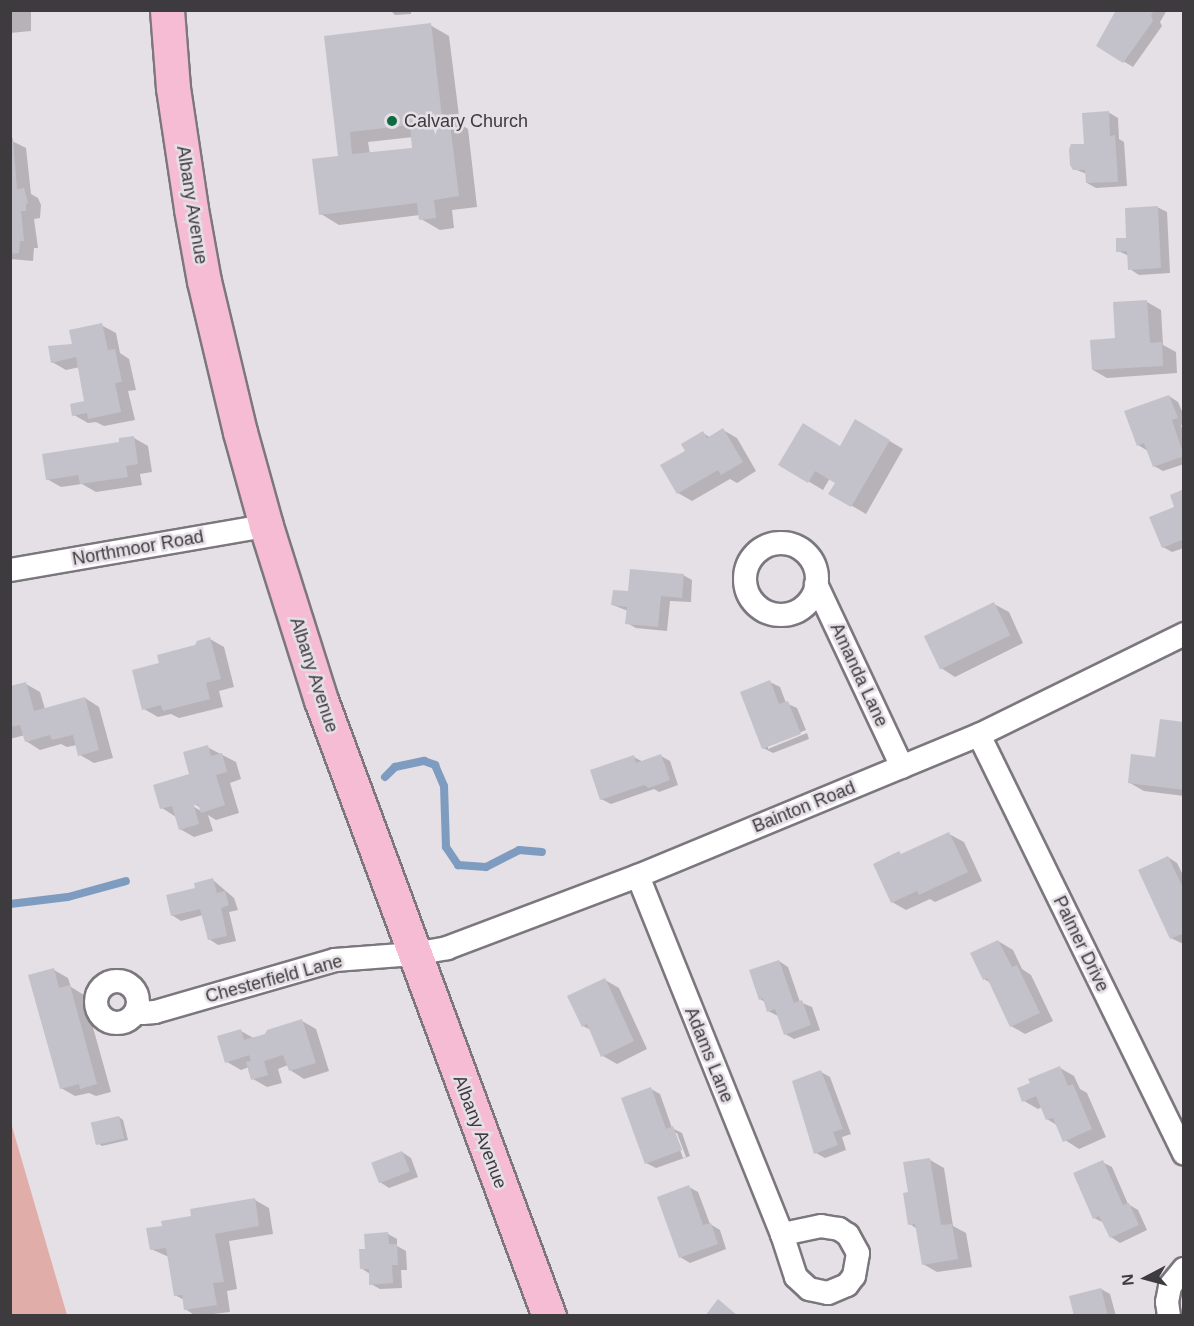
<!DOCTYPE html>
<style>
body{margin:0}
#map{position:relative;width:1194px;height:1326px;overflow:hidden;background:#e5dfe6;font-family:Arial,sans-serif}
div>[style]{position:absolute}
.green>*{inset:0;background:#e1ada8}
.shadow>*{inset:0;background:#0003}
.stream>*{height:8px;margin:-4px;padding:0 4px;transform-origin:4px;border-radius:4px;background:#7e9bc0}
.building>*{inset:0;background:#c3c2cb;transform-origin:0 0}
.roads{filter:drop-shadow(2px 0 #7c777e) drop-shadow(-2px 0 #7c777e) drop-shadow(0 2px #7c777e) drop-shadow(0 -2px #7c777e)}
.street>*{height:22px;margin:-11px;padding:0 11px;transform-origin:11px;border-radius:11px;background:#fff}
.street>.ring{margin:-11px;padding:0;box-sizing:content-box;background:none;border:22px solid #fff;border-radius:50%}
.highway>*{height:33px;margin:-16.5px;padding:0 16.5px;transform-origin:16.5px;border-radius:16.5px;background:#f5bcd4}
.dots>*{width:16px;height:16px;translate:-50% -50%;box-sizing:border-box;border:3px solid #e5dfe6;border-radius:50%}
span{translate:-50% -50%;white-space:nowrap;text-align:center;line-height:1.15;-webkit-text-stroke:5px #e5dfe6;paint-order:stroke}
.poi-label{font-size:18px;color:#3e3b3e}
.left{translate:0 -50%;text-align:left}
.street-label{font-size:18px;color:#3e3b3e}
.frame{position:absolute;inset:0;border:12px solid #3e3b3e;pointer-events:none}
.north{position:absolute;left:1116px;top:1248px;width:60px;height:60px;-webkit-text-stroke:4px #e5dfe6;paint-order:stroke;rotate:264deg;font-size:16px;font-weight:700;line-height:24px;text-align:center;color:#3e3b3e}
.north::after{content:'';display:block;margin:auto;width:21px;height:27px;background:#3e3b3e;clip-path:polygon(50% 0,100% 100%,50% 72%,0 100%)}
</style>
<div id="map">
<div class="green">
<i style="clip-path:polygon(11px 1123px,67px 1315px,11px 1315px)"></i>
</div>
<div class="shadow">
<i style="clip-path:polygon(10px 10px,31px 12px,31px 31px,10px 33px)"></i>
<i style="clip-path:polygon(390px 10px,411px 10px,411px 14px,395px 15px)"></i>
<i style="clip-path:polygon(1119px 10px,1167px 10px,1160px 22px,1162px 26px,1133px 67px,1098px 46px)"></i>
<i style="clip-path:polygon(evenodd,430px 25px,449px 36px,460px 124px,468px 129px,477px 207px,452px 210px,454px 228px,440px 230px,421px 219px,420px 215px,339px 225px,321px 214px,340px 157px,325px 37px,430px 25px,413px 137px,414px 149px,370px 154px,368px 142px,413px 137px)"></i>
<i style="clip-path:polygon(1108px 112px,1118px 118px,1119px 139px,1124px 142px,1127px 186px,1096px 188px,1087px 183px,1087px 174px,1074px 169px,1085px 145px)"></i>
<i style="clip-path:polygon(10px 140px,26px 148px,31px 194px,38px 198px,41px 205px,40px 218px,34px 219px,38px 248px,34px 248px,33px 261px,10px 259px)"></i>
<i style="clip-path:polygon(1157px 207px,1167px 212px,1170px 273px,1139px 275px,1130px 269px,1129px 256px,1118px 251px)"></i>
<i style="clip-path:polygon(1147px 302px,1161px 310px,1163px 345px,1176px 352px,1177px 373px,1107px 378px,1093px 370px)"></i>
<i style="clip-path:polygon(101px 325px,116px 333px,120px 353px,129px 359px,136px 390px,128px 391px,135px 420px,104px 426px,96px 422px,88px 423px,74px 415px,86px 403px,80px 367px,66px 370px,52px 362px)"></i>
<i style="clip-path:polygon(1169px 396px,1178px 402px,1184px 416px,1184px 424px,1181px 425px,1184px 433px,1184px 464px,1163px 471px,1154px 466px,1148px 451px,1138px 445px)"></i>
<i style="clip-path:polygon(856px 421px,903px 449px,866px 514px,830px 493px,837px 482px,830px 478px,823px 490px,781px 465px,841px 447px)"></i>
<i style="clip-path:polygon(723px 430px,737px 438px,756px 471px,737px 483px,730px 479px,692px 501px,678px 493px,687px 452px,703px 433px,711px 438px)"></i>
<i style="clip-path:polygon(134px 438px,148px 446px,152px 472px,140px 474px,142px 485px,96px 492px,82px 484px,61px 487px,47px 479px)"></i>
<i style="clip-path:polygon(1184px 491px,1184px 548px,1172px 552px,1163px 547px)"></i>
<i style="clip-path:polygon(683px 575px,692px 580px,691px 602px,670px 601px,667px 631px,636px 628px,627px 623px,628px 611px,613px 605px,629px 593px)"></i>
<i style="clip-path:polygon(994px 604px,1009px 612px,1023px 643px,955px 677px,941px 668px)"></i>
<i style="clip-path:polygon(210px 639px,224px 647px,234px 687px,219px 691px,223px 707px,179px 718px,171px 714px,158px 717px,144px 709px,161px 664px)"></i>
<i style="clip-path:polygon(770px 682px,780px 687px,786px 703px,797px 708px,806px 730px,768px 745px,768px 749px,807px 733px,809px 739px,773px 753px,763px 748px)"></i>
<i style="clip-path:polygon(26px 684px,40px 692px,45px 709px,85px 698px,99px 707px,113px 758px,94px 763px,80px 755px,77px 745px,67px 747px,61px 744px,40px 750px,26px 741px,25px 735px,10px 739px,10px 688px)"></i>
<i style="clip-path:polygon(1184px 723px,1184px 796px,1144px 791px,1130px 783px,1156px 759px)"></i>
<i style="clip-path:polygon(evenodd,207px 747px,236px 762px,241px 779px,230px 783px,239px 813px,216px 820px,208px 815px,213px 831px,194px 837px,180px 829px,176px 817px,162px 808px,191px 775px,207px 747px,188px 800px,201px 808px,201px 811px,187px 803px,188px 800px)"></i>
<i style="clip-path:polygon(661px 756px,670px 761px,678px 785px,659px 792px,654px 789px,611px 804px,601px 799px,634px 757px,643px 762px)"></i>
<i style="clip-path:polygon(949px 834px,964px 842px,982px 881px,935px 902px,930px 899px,906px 910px,892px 902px,903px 855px)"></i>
<i style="clip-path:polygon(1168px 857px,1177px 863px,1184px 877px,1184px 942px,1181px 943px,1171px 938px)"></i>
<i style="clip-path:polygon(213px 880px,234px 898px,238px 910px,229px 912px,236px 941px,218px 945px,209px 939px,203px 915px,181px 921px,172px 915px,197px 889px)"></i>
<i style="clip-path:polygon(998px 941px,1013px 950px,1022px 969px,1031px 975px,1053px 1021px,1025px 1034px,1011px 1026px,991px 983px,984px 979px)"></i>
<i style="clip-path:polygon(779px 961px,788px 967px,800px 1002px,812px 1007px,820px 1030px,794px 1039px,785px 1034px,778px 1016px,768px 1011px,765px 1002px,760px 999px)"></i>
<i style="clip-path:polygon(54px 970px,68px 978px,71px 987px,84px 995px,111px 1092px,96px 1096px,89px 1093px,75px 1096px,61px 1088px)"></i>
<i style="clip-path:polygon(605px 980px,619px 988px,647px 1049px,617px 1064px,603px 1056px,591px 1030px,583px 1026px)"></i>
<i style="clip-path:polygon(302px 1021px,316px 1029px,329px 1071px,304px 1079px,290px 1070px,288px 1065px,278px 1069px,282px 1083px,267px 1087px,253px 1079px,249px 1067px,241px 1070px,227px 1062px,241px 1031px,255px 1039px)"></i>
<i style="clip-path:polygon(1060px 1068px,1074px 1076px,1080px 1089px,1087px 1093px,1106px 1137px,1079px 1149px,1065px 1140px,1058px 1126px,1047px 1119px,1042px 1107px,1038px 1109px,1024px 1101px)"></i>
<i style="clip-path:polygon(821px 1072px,830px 1077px,851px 1134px,842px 1137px,846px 1150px,825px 1158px,816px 1153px)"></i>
<i style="clip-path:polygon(evenodd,651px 1089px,660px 1094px,672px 1128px,682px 1133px,690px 1156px,656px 1168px,646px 1163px,651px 1089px,674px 1133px,677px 1133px,686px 1157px,683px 1158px,674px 1133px)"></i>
<i style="clip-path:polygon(119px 1117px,123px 1120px,128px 1140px,102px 1146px,98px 1143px)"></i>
<i style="clip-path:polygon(402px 1152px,411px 1158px,418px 1177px,389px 1188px,380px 1182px)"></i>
<i style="clip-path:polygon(930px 1160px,944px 1168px,953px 1226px,966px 1233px,972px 1267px,937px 1272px,923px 1264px,917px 1229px,910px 1224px,910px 1193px)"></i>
<i style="clip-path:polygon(1102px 1162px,1112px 1167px,1128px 1204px,1138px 1210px,1147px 1230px,1120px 1243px,1111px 1237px,1104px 1223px,1094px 1218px)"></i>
<i style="clip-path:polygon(689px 1187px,698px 1192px,710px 1224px,720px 1230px,726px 1249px,690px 1263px,680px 1257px)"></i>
<i style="clip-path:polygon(255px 1200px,269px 1208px,273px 1234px,229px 1241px,237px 1289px,227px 1291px,230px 1312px,196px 1316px,185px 1309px,184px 1300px,175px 1295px,169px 1257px,151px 1249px,164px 1227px)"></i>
<i style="clip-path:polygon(388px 1234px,397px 1239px,397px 1246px,406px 1251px,407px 1270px,401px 1270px,402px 1288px,380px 1289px,371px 1284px,370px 1274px,361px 1268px)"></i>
<i style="clip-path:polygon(1101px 1289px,1110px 1294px,1116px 1316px,1076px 1316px)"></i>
</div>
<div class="stream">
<i style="left:385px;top:777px;width:14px;rotate:-45deg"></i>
<i style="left:395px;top:767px;width:30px;rotate:-12deg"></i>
<i style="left:424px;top:761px;width:12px;rotate:20deg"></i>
<i style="left:435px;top:765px;width:23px;rotate:67deg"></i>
<i style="left:444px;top:786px;width:61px;rotate:88.1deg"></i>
<i style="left:446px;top:847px;width:22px;rotate:56deg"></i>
<i style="left:458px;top:865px;width:28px;rotate:4deg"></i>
<i style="left:486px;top:867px;width:37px;rotate:-27deg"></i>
<i style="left:519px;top:850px;width:23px;rotate:5deg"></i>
<i style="left:10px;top:904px;width:58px;rotate:-6.9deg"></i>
<i style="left:68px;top:897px;width:60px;rotate:-15.4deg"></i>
</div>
<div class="building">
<i style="clip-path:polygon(1116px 10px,1154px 10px,1151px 16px,1153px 21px,1123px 63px,1096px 46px)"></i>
<i style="clip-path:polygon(evenodd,431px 23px,442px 117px,449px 116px,459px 196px,434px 200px,436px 218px,419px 220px,417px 203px,319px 215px,312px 159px,338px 156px,324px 36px,431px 23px,410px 125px,412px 148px,352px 154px,350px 132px,410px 125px)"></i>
<i style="clip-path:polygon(1109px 111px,1110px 136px,1115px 135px,1118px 182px,1086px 183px,1085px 170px,1073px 170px,1070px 165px,1069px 149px,1071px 144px,1084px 144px,1082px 113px)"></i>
<i style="clip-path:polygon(10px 138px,13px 138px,17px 189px,24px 188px,28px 203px,26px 204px,26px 211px,21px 211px,24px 241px,20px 241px,19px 253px,10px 254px)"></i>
<i style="clip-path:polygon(1158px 206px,1161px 268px,1128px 270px,1127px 251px,1116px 252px,1116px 238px,1126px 238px,1125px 208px)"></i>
<i style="clip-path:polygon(1147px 300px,1150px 343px,1162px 342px,1163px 366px,1092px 370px,1090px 340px,1115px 338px,1113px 302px)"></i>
<i style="clip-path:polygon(102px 323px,108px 350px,115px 349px,122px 382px,115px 383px,121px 412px,88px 419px,87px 413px,72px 416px,70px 404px,84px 401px,76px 357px,51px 363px,48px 346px,72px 344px,69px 330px)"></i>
<i style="clip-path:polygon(1169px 395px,1178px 418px,1172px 420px,1184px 456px,1153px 467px,1144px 443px,1137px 446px,1124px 411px)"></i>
<i style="clip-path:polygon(855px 419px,890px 440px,851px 507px,828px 494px,835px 483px,815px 471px,808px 483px,778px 465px,803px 423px,840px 446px)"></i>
<i style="clip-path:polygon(723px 428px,743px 462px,721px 475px,718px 470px,677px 494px,660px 465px,685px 451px,681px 444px,703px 431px,707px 438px)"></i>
<i style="clip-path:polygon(134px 436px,138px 464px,126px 466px,128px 477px,80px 484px,78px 475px,46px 480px,42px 454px,119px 442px,119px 438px)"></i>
<i style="clip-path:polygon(1184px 489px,1184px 539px,1162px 548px,1149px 517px,1174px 507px,1170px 495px)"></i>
<i style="clip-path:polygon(630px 569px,684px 574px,682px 598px,661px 596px,658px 627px,625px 624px,627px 607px,611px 605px,613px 590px,628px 591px)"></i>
<i style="left:994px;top:602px;width:37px;height:78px;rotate:64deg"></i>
<i style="clip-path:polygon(210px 637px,221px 679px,206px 683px,210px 699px,163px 711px,161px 705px,142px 710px,132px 670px,159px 663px,157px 655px,195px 645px,197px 641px)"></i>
<i style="clip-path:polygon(770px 680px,779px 704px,788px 701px,801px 734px,762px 749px,740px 692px)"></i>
<i style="clip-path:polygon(26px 682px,34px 711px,85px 697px,99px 750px,78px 756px,73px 735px,52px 740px,50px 735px,25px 742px,20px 725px,10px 727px,10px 686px)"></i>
<i style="clip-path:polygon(1160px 719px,1184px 722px,1184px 790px,1128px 783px,1131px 754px,1155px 757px)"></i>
<i style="clip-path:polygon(208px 745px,211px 756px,222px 753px,227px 772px,216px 775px,225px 805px,201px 813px,198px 804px,194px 805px,199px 824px,179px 830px,172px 806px,160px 809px,153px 785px,189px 774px,183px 752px)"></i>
<i style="clip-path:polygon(661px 754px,670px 780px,649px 788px,644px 785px,600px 800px,590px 770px,634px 755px,636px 763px)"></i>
<i style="clip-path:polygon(949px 832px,968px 872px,919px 895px,917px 891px,891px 903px,873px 864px,899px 851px,901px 854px)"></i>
<i style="clip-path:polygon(1168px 856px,1184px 890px,1184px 933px,1170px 939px,1138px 870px)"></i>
<i style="clip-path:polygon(213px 878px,217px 893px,225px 891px,229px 905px,221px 908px,227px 936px,208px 940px,200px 909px,171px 916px,166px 895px,195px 888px,194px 883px)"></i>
<i style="clip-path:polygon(998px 940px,1012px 967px,1017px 965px,1040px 1013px,1010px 1027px,987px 978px,983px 980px,970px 953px)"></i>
<i style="clip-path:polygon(779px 960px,794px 1003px,802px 1000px,811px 1025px,784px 1035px,775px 1009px,767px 1012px,763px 998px,759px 1000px,749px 970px)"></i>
<i style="clip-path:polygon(54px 968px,59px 988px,70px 985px,97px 1084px,80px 1089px,79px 1084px,60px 1089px,28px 975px)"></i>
<i style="clip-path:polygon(605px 978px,634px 1041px,601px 1057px,587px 1024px,582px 1027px,567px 996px)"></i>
<i style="clip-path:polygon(302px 1019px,316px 1063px,289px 1071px,283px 1055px,264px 1061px,268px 1075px,251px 1080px,246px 1062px,251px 1061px,249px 1055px,225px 1063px,217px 1036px,241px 1029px,244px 1040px,265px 1034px,267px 1030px)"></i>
<i style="clip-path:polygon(1060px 1066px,1068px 1086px,1073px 1084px,1092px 1129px,1063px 1142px,1053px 1118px,1046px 1120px,1036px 1096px,1022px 1102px,1017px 1088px,1030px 1083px,1028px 1079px)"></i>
<i style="clip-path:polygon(821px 1070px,843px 1129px,833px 1132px,838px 1145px,814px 1154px,792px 1081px)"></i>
<i style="clip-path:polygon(651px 1087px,666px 1129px,673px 1126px,682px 1150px,645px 1164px,621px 1098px)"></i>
<i style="left:119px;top:1116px;width:23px;height:29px;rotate:77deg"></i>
<i style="left:402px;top:1151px;width:22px;height:33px;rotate:69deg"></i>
<i style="clip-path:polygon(930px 1158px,941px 1225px,952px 1224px,958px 1259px,922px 1265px,915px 1224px,908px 1225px,903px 1193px,908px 1192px,903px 1162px)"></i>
<i style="clip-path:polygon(1103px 1160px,1123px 1205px,1129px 1203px,1139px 1225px,1110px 1238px,1099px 1216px,1093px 1219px,1073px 1173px)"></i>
<i style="clip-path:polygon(689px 1185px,703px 1225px,711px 1223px,718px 1244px,679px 1258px,657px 1197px)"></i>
<i style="clip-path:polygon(255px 1198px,259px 1226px,215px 1234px,224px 1282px,213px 1283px,217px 1305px,184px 1310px,182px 1295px,174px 1296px,166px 1248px,150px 1250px,146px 1228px,162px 1226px,161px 1221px,191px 1216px,190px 1209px)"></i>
<i style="clip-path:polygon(388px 1232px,389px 1244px,397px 1244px,398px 1265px,392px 1265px,393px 1283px,369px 1285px,369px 1269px,360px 1269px,359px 1249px,365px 1249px,364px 1234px)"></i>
<i style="clip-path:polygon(1101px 1288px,1108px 1316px,1074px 1316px,1069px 1296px)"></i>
<i style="clip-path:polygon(718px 1299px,738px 1316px,705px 1316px)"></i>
</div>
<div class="roads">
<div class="street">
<i class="ring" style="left:745px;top:543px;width:50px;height:50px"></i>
<i style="left:10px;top:570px;width:260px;rotate:-9.8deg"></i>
<i style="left:816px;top:584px;width:202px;rotate:64.8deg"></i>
<i style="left:979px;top:735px;width:466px;rotate:63.9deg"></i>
<i style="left:638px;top:876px;width:386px;rotate:68.1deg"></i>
<i style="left:782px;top:1234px;width:45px;rotate:72deg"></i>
<i style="left:796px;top:1277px;width:18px;rotate:43deg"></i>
<i style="left:809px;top:1289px;width:19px;rotate:12deg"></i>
<i style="left:828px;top:1293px;width:21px;rotate:-23deg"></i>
<i style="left:847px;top:1285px;width:11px;rotate:-52deg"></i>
<i style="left:854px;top:1276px;width:23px;rotate:-80deg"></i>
<i style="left:858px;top:1253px;width:21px;rotate:-119deg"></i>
<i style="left:848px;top:1235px;width:11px;rotate:-146deg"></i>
<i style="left:839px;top:1229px;width:18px;rotate:-171deg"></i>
<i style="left:821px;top:1226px;width:40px;rotate:168deg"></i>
<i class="ring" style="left:96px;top:981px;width:20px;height:20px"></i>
<i style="left:136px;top:1011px;width:7px;rotate:16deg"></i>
<i style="left:143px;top:1013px;width:12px;rotate:-5deg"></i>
<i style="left:155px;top:1012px;width:187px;rotate:-16.1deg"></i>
<i style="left:335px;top:960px;width:79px;rotate:-4.3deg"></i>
<i style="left:414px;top:954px;width:34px;rotate:-10deg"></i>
<i style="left:447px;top:948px;width:204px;rotate:-20.7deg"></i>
<i style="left:638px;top:876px;width:369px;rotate:-22.5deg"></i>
<i style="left:979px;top:735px;width:229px;rotate:-26.2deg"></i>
<i style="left:1169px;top:1316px;width:14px;rotate:-98deg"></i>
<i style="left:1167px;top:1302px;width:16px;rotate:-79deg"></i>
<i style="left:1170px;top:1286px;width:22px;rotate:-51deg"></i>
</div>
<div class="highway">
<i style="left:167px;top:10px;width:78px;rotate:85.6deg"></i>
<i style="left:173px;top:88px;width:122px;rotate:81.5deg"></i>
<i style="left:191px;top:209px;width:73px;rotate:79.8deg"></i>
<i style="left:204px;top:281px;width:155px;rotate:76.6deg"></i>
<i style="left:240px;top:432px;width:98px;rotate:74.5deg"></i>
<i style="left:266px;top:526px;width:182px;rotate:72.5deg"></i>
<i style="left:321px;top:700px;width:657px;rotate:69.69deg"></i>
</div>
</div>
<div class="dots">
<i style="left:392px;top:121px;background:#0c6b3f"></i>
</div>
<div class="poi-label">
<span class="left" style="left:404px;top:121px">Calvary Church</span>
</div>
<div class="street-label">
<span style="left:192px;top:205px;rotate:81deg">Albany Avenue</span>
<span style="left:138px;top:548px;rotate:-10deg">Northmoor Road</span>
<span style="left:314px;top:675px;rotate:72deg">Albany Avenue</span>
<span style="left:859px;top:675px;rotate:65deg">Amanda Lane</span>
<span style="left:804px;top:807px;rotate:-22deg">Bainton Road</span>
<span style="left:1081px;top:944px;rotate:64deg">Palmer Drive</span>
<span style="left:274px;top:979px;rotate:-15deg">Chesterfield Lane</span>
<span style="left:709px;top:1055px;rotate:68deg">Adams Lane</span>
<span style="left:480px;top:1132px;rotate:69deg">Albany Avenue</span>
</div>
<div class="frame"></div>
<div class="north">N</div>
</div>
